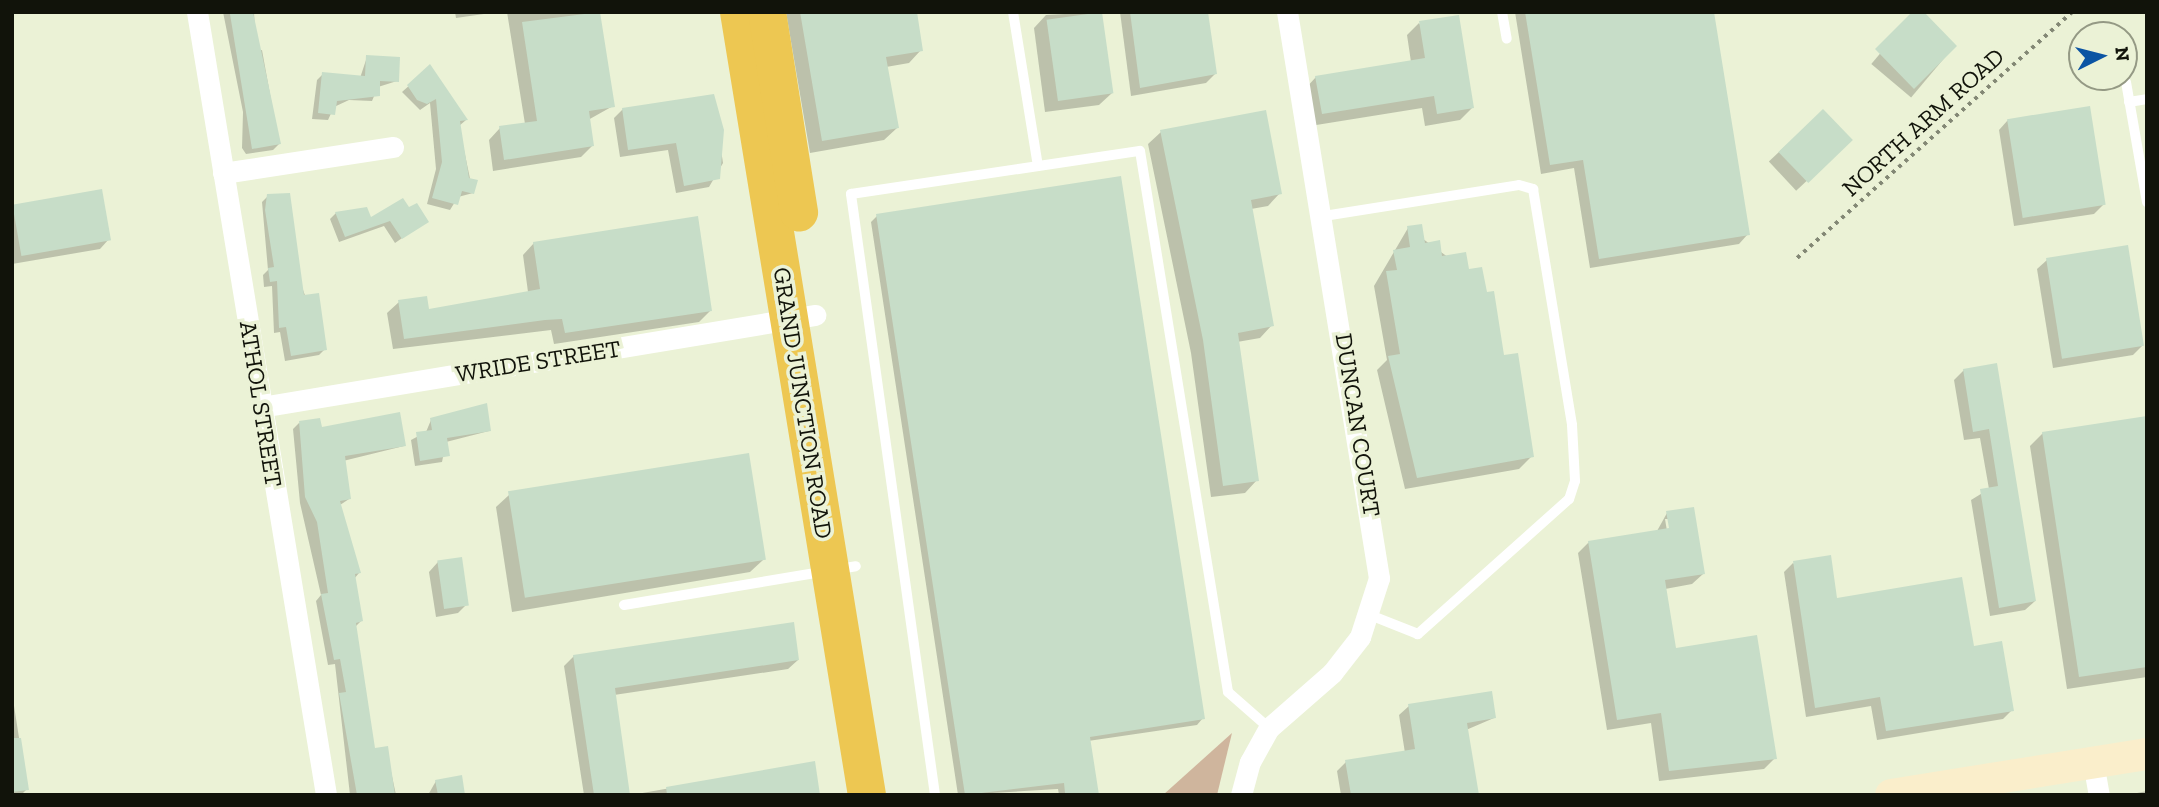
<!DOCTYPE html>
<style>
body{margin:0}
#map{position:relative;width:2159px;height:807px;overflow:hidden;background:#ebf2d6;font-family:"Zilla Slab",serif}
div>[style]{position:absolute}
.green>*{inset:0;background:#cfb59d}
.shadow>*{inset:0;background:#0003;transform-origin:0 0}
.building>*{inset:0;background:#c7ddc8;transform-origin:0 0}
.path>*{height:3.5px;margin-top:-1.75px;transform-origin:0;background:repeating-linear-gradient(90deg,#838875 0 3.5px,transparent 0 8.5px)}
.lane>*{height:10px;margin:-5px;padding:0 5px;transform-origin:5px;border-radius:5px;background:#fff}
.street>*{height:21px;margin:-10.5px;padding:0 10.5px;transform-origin:10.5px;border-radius:10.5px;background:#fff}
.secondary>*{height:32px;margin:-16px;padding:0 16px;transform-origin:16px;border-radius:16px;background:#faeecb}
.highway>*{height:38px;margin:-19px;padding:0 19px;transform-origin:19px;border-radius:19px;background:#edc752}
span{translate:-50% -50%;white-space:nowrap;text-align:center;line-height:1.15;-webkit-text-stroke:7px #ebf2d6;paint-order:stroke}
.street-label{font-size:24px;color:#11130a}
.frame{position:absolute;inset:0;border:14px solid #11130a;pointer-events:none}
.north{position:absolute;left:2068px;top:21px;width:70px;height:70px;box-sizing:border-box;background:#ebf2d6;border:2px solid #949984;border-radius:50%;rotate:84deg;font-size:19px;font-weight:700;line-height:28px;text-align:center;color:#11130a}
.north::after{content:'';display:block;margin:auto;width:24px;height:32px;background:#0b54a3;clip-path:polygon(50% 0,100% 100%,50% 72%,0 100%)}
</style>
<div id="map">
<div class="green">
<i style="clip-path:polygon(1232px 733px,1217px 795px,1163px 795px)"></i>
</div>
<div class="shadow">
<i style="clip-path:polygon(223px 12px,254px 12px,256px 51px,262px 50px,279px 144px,273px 150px,246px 154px,242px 148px,243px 112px)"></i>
<i style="clip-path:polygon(455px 12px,498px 12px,456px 18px)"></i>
<i style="clip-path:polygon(507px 12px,599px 12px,613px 106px,588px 120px,592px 146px,581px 157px,493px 171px,489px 140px,500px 128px,525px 124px)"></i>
<i style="clip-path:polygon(786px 12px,915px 12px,921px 50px,909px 63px,886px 67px,897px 128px,884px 140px,810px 153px)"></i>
<i style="clip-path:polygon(1101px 12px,1112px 93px,1099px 105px,1045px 112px,1034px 28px,1046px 15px)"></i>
<i style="clip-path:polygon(1120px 12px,1206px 12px,1215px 74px,1206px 83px,1131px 96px)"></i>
<i style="clip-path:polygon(1515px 12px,1712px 12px,1748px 234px,1739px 244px,1590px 268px,1574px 168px,1541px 174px)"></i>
<i style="left:1915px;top:12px;width:52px;height:68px;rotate:40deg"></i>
<i style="clip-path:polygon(1419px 23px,1472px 108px,1460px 120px,1425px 126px,1422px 108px,1310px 126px,1304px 90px,1316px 77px,1411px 62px,1407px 35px)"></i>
<i style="clip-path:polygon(367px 57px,397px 81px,378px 87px,372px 101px,349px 100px,334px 107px,328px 120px,312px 119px,317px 80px,323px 74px,360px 78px)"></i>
<i style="clip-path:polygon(430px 67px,466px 120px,459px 126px,473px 193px,458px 197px,450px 210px,427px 204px,436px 169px,430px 103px,420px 110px,402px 92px)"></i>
<i style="clip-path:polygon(713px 96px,723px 163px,709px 187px,676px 193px,668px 150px,620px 157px,614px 118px,623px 109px)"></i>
<i style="left:1823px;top:111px;width:40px;height:74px;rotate:47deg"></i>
<i style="clip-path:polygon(2008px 120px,2104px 204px,2094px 214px,2014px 226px,1999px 130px)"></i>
<i style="clip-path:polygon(1161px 132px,1280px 193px,1268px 206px,1251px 209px,1272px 325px,1260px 338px,1237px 342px,1257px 480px,1245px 493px,1211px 497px,1191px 353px,1148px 144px)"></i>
<i style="clip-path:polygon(268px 196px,325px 349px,319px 355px,285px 361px,280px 332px,274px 333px,272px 286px,264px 287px,263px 275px,268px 270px,262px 202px)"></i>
<i style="clip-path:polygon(12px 207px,109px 239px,100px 249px,12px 264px)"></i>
<i style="clip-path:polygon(409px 210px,427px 221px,395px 243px,384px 226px,339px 242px,330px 219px,336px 213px,370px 220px)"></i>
<i style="clip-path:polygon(877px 216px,1203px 718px,1197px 725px,1088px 741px,1097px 795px,1059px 795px,1058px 789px,958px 795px,871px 222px)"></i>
<i style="clip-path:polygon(1408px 228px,1467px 271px,1532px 456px,1519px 469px,1405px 489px,1377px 370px,1387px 360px,1374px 286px)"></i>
<i style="clip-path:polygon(534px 243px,711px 310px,699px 322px,554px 344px,551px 330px,393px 349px,387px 313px,399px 302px,427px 311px,528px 292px,523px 255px)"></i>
<i style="clip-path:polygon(2047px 260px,2142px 346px,2133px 355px,2053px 368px,2037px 269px)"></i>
<i style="clip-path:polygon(1996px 365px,2035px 601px,2025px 610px,1990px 616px,1971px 500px,1989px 489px,1980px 438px,1964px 440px,1954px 380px,1964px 370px)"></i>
<i style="clip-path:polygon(2147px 418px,2147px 677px,2067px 689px,2030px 446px,2043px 433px)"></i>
<i style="clip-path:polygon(431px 420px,489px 431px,446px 442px,442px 462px,415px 466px,411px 440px,426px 432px)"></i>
<i style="clip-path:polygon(299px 423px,404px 446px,343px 461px,349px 499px,340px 505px,359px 573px,354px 579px,361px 621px,355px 627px,373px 750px,386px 748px,396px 795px,350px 795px,335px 664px,328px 665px,316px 601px,321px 595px,300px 503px,293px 429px)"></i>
<i style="clip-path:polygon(509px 495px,763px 560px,750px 572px,512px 612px,496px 507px)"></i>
<i style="clip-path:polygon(evenodd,1667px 513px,1703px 574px,1692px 584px,1665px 589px,1675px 650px,1775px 758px,1764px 769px,1659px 781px,1651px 723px,1607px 730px,1578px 553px,1589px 542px,1657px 531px,1667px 513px,1665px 519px,1669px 519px,1672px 536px,1668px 537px,1665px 519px)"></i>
<i style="clip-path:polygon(438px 562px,467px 604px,458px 613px,436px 617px,429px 572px)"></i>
<i style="clip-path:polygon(1793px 563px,1836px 600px,1972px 648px,2012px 710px,2003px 719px,1877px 740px,1871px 706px,1806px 717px,1784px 572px)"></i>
<i style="clip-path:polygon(574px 656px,798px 660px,788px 669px,614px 695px,628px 795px,584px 795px,564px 666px)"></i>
<i style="clip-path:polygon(12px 693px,27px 789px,21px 795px,12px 795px)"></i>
<i style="clip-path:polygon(1409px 706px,1494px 718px,1466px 730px,1477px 795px,1341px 795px,1337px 771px,1346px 762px,1405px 753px,1399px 715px)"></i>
<i style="clip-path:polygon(813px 763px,818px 795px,631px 795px)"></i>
<i style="clip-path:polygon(436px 781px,464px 795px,428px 795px)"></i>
<i style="clip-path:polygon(2147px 791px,2147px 795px,2136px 795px,2137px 793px)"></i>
</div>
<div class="building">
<i style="clip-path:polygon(253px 12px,281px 144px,252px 149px,230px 14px)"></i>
<i style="clip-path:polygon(600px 12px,615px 107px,589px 111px,594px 146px,504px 160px,499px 126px,537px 121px,522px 22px)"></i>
<i style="clip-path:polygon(800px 12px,917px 12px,923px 51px,886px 57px,899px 128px,822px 141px)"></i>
<i style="left:1102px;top:12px;width:82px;height:56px;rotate:82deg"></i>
<i style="clip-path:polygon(1130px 12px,1208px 12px,1217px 74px,1140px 88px)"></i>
<i style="clip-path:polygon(1525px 12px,1714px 12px,1750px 235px,1599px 259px,1583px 160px,1550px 165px)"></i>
<i style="clip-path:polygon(1912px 12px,1924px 12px,1957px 46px,1914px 89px,1875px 49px)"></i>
<i style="clip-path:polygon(1459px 15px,1474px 108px,1437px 114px,1434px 96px,1322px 114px,1315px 76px,1425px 58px,1419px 21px)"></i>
<i style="clip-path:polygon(366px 55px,400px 57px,399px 82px,380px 81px,380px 96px,337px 101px,335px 115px,318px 113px,322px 72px,365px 76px)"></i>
<i style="clip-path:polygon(430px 64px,468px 120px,460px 121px,469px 178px,478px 180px,474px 194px,462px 191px,458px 205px,432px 198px,442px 162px,436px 99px,427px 104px,417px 100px,407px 85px)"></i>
<i style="clip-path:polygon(714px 94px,724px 130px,720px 179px,684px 186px,676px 143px,628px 150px,622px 108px)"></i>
<i style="left:2090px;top:106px;width:100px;height:84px;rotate:81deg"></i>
<i style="left:1823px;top:109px;width:43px;height:62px;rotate:46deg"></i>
<i style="clip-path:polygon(1266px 110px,1282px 194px,1251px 200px,1274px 326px,1238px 333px,1259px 481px,1223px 486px,1203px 340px,1160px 130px)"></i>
<i style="clip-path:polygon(1121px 176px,1205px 719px,1090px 737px,1099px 795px,1065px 793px,1064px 783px,965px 795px,876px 214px)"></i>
<i style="left:102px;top:189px;width:52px;height:91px;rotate:80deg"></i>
<i style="clip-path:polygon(290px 193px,304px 295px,319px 293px,327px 350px,291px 356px,286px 327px,279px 328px,277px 281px,270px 282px,268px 268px,274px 267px,265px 210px,267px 194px)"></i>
<i style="clip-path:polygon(403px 198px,409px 207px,417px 203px,429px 222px,402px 239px,390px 221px,345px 237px,335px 212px,367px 207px,371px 217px)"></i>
<i style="clip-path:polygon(698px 216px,712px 311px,565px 333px,562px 319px,545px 320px,404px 339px,398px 300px,427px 296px,429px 309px,540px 289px,533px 242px)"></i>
<i style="clip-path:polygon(1422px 224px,1425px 243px,1440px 240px,1442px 256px,1466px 252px,1469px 269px,1482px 267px,1487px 292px,1494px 291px,1504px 355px,1518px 353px,1534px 457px,1417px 478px,1388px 356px,1400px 354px,1386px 271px,1397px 270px,1393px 250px,1410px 247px,1407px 226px)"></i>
<i style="left:2128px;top:245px;width:102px;height:83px;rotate:81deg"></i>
<i style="clip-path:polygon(1997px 363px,2036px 601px,1999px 608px,1980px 489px,1998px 486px,1989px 429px,1973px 432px,1963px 369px)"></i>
<i style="clip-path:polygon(487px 403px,491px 431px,447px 438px,450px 456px,420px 461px,416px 432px,432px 430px,430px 418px)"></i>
<i style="clip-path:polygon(400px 412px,406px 446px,345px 456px,351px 499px,340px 501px,361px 573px,355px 574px,363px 621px,356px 623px,375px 748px,388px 746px,395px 795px,357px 795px,339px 693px,346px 692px,340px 659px,334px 660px,321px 594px,328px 593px,317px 522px,305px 497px,299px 421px,320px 418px,322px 427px)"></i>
<i style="clip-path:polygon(2147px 416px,2147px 667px,2079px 677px,2042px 432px)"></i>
<i style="left:749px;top:453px;width:108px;height:244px;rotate:81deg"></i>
<i style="clip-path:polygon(1694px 507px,1705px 574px,1665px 580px,1676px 648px,1757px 635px,1777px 759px,1669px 771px,1661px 713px,1617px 720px,1588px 541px,1669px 528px,1666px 511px)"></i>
<i style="clip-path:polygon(1831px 555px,1837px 598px,1962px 577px,1974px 646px,2002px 641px,2014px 711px,1886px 731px,1880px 697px,1815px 708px,1793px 561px)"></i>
<i style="left:462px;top:557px;width:49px;height:25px;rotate:82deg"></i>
<i style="clip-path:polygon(794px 622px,799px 660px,615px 688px,630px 795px,594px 795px,573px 655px)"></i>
<i style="clip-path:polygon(1492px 691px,1496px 718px,1467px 723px,1479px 795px,1351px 795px,1345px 760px,1415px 749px,1408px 704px)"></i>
<i style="clip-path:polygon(12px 738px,21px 738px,29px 790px,12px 792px)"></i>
<i style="clip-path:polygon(815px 761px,820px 795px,667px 795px,666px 787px)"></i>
<i style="clip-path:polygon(462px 775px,465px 795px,438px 795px,435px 780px)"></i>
</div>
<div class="path">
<i style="left:1797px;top:258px;width:369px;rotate:-41.8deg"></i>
</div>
<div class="lane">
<i style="left:1013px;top:12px;width:156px;rotate:80.8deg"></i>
<i style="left:1502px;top:12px;width:27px;rotate:80deg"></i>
<i style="left:2126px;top:82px;width:122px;rotate:80.1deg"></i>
<i style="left:2129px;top:102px;width:18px;rotate:-9deg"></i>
<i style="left:1324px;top:216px;width:197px;rotate:-9deg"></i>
<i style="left:1519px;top:185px;width:15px;rotate:16deg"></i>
<i style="left:1533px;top:189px;width:239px;rotate:80.6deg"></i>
<i style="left:1572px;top:425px;width:56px;rotate:86.9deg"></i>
<i style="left:1575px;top:481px;width:19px;rotate:108deg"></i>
<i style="left:1569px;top:499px;width:203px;rotate:138.2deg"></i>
<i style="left:1418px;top:634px;width:52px;rotate:-158.4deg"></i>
<i style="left:624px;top:605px;width:235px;rotate:-9.5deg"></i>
<i style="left:935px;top:795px;width:607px;rotate:-97.96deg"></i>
<i style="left:851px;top:194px;width:292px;rotate:-8.5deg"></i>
<i style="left:1140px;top:151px;width:548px;rotate:80.76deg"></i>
<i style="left:1228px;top:692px;width:55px;rotate:41.3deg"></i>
</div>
<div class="street">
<i style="left:197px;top:12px;width:794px;rotate:80.64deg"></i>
<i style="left:223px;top:173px;width:172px;rotate:-8.7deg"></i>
<i style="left:261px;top:407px;width:562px;rotate:-9.43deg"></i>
<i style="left:2093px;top:762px;width:34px;rotate:80deg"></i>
<i style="left:1241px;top:795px;width:34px;rotate:-75deg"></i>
<i style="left:1250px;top:762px;width:39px;rotate:-61deg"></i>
<i style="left:1269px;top:728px;width:84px;rotate:-41.1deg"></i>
<i style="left:1332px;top:673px;width:46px;rotate:-52.1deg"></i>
<i style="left:1360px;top:637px;width:62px;rotate:-72.1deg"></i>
<i style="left:1379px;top:578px;width:573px;rotate:-99.23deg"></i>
</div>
<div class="secondary">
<i style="left:1891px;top:795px;width:259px;rotate:-9.1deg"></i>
</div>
<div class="highway">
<i style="left:739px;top:12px;width:793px;rotate:80.72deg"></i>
<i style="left:767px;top:12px;width:203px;rotate:80.9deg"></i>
</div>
<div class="street-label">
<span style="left:1923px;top:122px;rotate:-42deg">NORTH ARM ROAD</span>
<span style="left:538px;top:361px;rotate:-9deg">WRIDE STREET</span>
<span style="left:803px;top:403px;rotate:81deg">GRAND JUNCTION ROAD</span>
<span style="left:261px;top:404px;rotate:81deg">ATHOL STREET</span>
<span style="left:1358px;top:425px;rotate:81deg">DUNCAN COURT</span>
</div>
<div class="frame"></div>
<div class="north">N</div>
</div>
